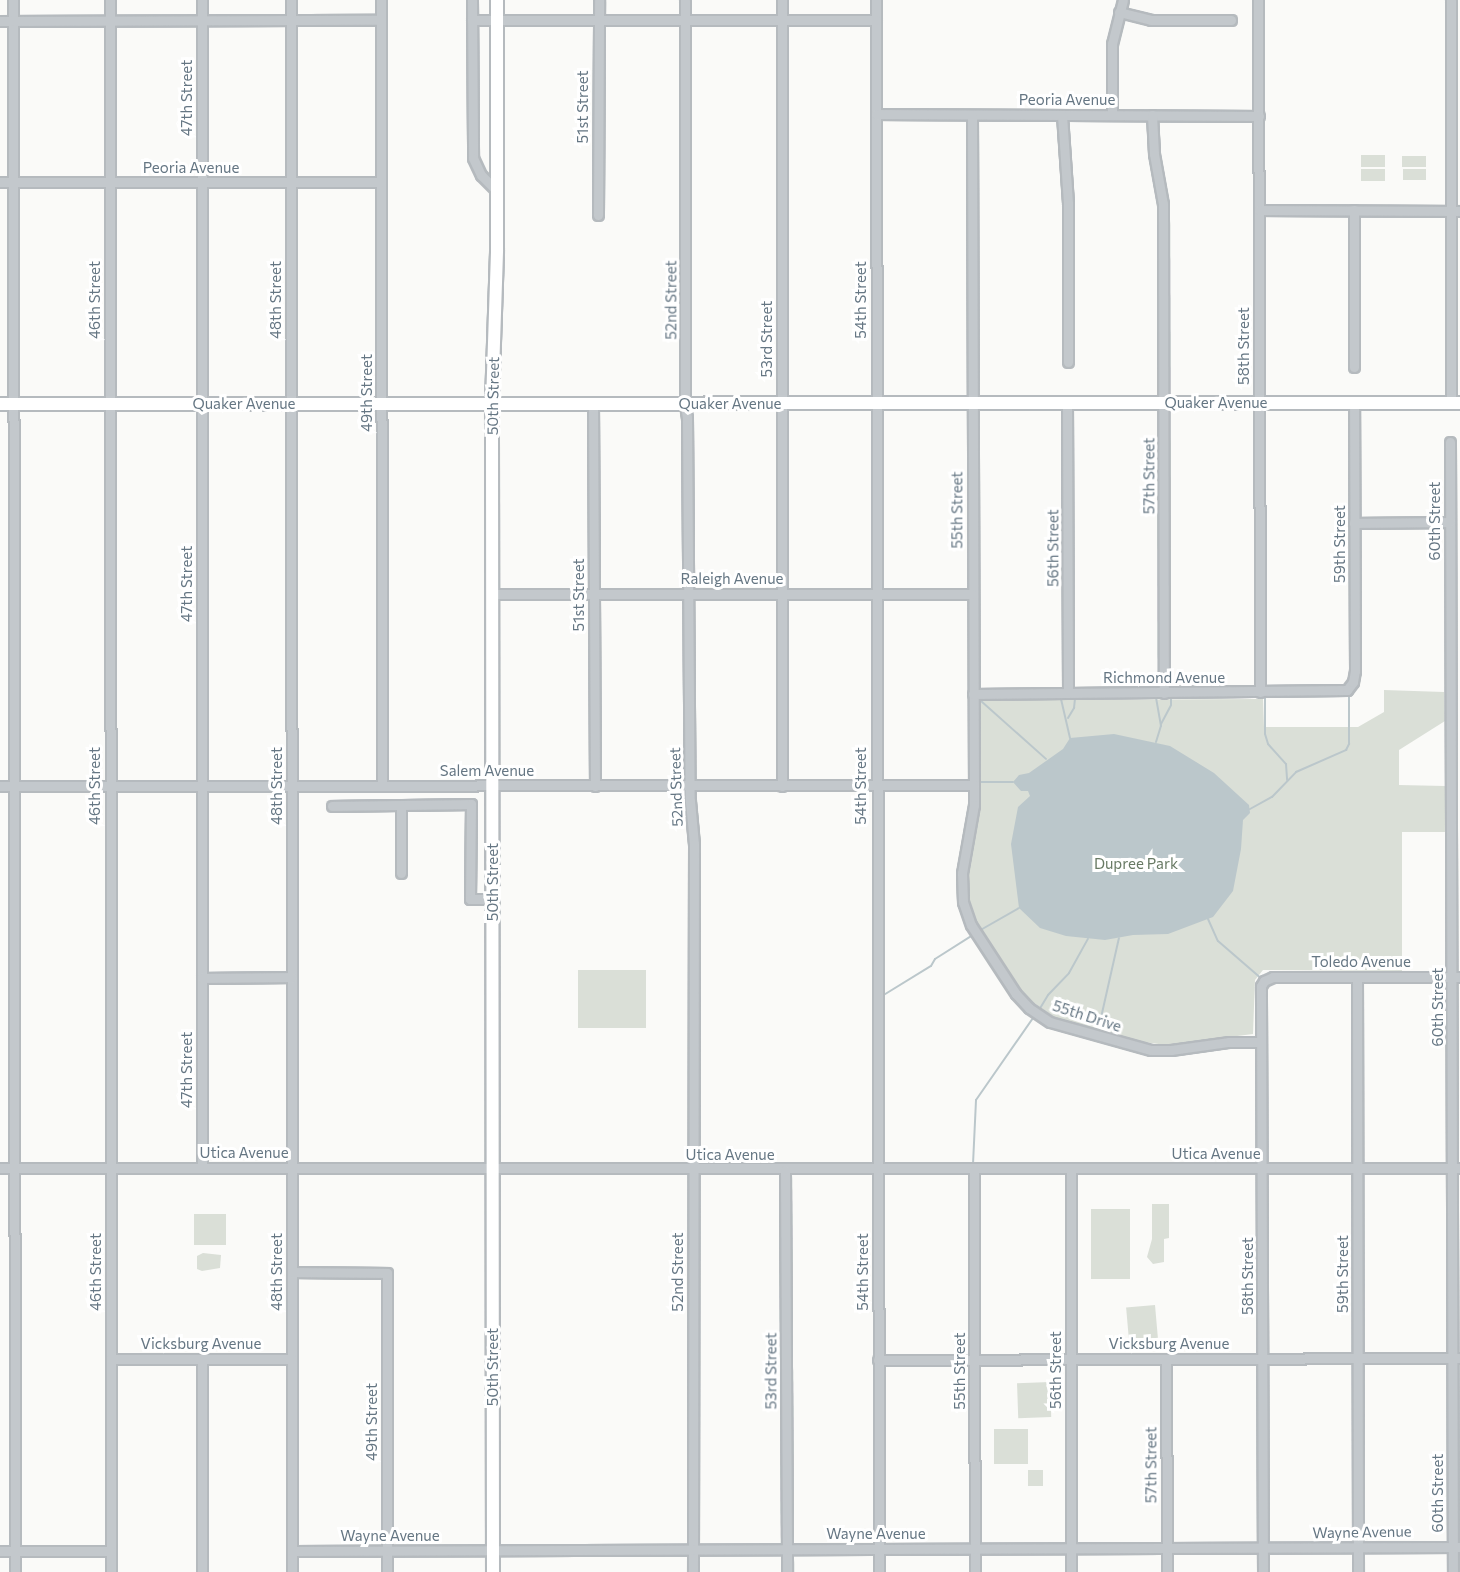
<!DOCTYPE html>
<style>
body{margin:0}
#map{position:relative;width:1460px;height:1572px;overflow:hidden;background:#fafaf8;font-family:Commissioner,sans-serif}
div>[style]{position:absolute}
.green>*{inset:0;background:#dadfd7;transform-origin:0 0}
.water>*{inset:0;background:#bbc7cb}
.stream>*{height:2px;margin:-1px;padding:0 1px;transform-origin:1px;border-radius:1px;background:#bbc7cb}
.roads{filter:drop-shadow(2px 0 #b5babe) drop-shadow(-2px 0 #b5babe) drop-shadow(0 2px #b5babe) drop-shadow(0 -2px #b5babe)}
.minor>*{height:9px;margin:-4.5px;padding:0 4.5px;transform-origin:4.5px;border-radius:4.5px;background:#c3c8cc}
.major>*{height:12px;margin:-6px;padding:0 6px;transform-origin:6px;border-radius:6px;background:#fff}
span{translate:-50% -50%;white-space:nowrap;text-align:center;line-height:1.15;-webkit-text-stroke:6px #fff;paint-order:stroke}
.street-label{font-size:15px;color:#657683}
.park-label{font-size:15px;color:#687a64}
</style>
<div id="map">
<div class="green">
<i style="left:1385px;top:155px;width:12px;height:24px;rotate:90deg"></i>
<i style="left:1402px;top:156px;width:24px;height:11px"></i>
<i style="left:1385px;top:169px;width:12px;height:24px;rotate:90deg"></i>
<i style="left:1403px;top:169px;width:23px;height:11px"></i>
<i style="clip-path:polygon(1384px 690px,1444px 692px,1445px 721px,1399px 750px,1399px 785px,1445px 786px,1446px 795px,1446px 832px,1402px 832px,1402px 971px,1263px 970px,1255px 980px,1253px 1034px,1166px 1045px,1136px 1041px,1057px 1019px,1027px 998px,975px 921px,970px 906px,968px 869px,978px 819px,980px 793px,980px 702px,985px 700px,1263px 699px,1264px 727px,1358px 727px,1384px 712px)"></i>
<i style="left:578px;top:970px;width:68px;height:58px"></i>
<i style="clip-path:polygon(1152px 1204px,1169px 1204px,1169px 1238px,1164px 1239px,1164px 1262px,1153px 1264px,1147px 1257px,1152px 1239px)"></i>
<i style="left:1091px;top:1209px;width:39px;height:70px"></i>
<i style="left:194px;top:1214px;width:32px;height:31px"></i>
<i style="clip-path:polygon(203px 1253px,221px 1255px,220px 1268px,202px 1271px,197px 1269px,197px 1256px)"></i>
<i style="left:1155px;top:1305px;width:33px;height:29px;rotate:85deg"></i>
<i style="left:1050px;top:1382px;width:35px;height:33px;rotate:88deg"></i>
<i style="left:994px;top:1429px;width:34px;height:35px"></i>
<i style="left:1028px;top:1470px;width:15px;height:16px"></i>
</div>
<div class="water">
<i style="clip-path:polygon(1114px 734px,1170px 746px,1214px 773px,1249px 805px,1250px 813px,1243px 820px,1241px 849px,1233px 891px,1213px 917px,1168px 934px,1133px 935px,1105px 940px,1066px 936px,1040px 928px,1019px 908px,1011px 844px,1018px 807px,1030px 796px,1028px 791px,1021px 791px,1013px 782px,1019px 775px,1029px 773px,1063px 749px,1070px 738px)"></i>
</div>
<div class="stream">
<i style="left:1265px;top:698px;width:36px;rotate:90deg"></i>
<i style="left:1265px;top:734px;width:10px;rotate:73deg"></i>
<i style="left:1268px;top:744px;width:27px;rotate:48deg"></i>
<i style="left:1286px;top:764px;width:16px;rotate:86deg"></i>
<i style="left:1061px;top:699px;width:40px;rotate:77deg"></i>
<i style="left:981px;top:701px;width:87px;rotate:41.7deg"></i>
<i style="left:1068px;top:718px;width:12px;rotate:-59deg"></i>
<i style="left:1074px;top:708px;width:9px;rotate:-84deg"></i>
<i style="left:1161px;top:724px;width:21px;rotate:-62deg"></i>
<i style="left:1171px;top:705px;width:6px;rotate:-90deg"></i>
<i style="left:1156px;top:742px;width:17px;rotate:-73deg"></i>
<i style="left:1161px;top:726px;width:27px;rotate:-100deg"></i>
<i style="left:979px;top:782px;width:34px"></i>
<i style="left:1250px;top:809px;width:25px;rotate:-29deg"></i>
<i style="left:1272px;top:797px;width:35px;rotate:-46deg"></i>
<i style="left:1296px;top:772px;width:55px;rotate:-23.7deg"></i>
<i style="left:1346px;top:750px;width:7px;rotate:-63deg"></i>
<i style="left:1349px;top:744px;width:49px;rotate:-90deg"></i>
<i style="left:1208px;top:919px;width:24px;rotate:66deg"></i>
<i style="left:1218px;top:941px;width:60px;rotate:40.9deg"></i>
<i style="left:977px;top:932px;width:48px;rotate:-29.7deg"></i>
<i style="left:882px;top:996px;width:57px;rotate:-31.5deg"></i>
<i style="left:931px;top:966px;width:8px;rotate:-60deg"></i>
<i style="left:935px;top:959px;width:45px;rotate:-32.3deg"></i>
<i style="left:1039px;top:1010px;width:17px;rotate:-59deg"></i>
<i style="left:1048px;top:995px;width:30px;rotate:-46deg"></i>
<i style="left:1069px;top:973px;width:39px;rotate:-61deg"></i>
<i style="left:1098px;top:1031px;width:95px;rotate:-77.3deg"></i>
<i style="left:973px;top:1164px;width:64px;rotate:-87.3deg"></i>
<i style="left:976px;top:1100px;width:103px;rotate:-55.2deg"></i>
</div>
<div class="roads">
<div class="minor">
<i style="left:13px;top:0;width:1572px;rotate:89.93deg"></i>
<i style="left:110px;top:0;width:1572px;rotate:89.96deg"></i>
<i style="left:202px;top:0;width:1168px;rotate:90deg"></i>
<i style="left:291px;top:0;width:1572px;rotate:89.96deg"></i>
<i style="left:381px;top:0;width:785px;rotate:89.93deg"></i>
<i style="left:472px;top:0;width:158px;rotate:89.6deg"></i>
<i style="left:473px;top:158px;width:19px;rotate:65deg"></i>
<i style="left:481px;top:175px;width:23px;rotate:45deg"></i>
<i style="left:685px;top:0;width:404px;rotate:90deg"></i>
<i style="left:685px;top:404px;width:14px;rotate:82deg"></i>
<i style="left:687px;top:418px;width:383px;rotate:89.6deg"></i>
<i style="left:690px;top:801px;width:43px;rotate:84.7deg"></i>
<i style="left:694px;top:844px;width:728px;rotate:90.08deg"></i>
<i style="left:876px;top:0;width:1572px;rotate:89.89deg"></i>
<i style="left:1258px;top:0;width:692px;rotate:89.83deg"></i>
<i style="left:1451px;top:0;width:403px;rotate:90deg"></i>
<i style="left:1119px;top:12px;width:33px;rotate:14deg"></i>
<i style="left:1151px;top:20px;width:80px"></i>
<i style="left:472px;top:20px;width:404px"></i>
<i style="left:0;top:21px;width:381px;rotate:-0.2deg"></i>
<i style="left:876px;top:114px;width:383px;rotate:0.3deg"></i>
<i style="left:972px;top:115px;width:670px;rotate:89.83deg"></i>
<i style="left:974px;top:785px;width:20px;rotate:90deg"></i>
<i style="left:974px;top:805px;width:69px;rotate:100deg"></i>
<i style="left:962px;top:873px;width:29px;rotate:88deg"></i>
<i style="left:963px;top:902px;width:24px;rotate:71deg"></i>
<i style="left:971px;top:925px;width:82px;rotate:56.9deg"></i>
<i style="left:1016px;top:994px;width:19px;rotate:47deg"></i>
<i style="left:1029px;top:1008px;width:25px;rotate:34deg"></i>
<i style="left:1050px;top:1022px;width:105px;rotate:15.5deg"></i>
<i style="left:1151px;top:1050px;width:20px"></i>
<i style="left:1171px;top:1050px;width:59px;rotate:-7.9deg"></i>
<i style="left:1229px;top:1042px;width:32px"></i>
<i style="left:1062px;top:115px;width:89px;rotate:86.1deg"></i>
<i style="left:1068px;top:204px;width:158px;rotate:90deg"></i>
<i style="left:1112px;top:115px;width:71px;rotate:-90deg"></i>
<i style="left:1112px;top:44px;width:45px;rotate:-76deg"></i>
<i style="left:1152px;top:115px;width:39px;rotate:87deg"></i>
<i style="left:1154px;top:154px;width:51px;rotate:79.8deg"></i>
<i style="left:1163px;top:204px;width:489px;rotate:89.9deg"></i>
<i style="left:0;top:182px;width:381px"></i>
<i style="left:1259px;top:210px;width:201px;rotate:0.3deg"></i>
<i style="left:598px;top:215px;width:215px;rotate:-89.7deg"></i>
<i style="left:1354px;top:367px;width:157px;rotate:-90deg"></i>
<i style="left:1067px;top:403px;width:290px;rotate:89.8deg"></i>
<i style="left:593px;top:404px;width:382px;rotate:89.7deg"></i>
<i style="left:1450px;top:442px;width:1130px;rotate:89.85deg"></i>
<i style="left:1354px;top:523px;width:96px;rotate:-0.6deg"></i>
<i style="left:492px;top:594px;width:480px"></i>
<i style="left:973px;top:694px;width:374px;rotate:-0.6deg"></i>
<i style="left:1347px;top:690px;width:10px;rotate:-53deg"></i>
<i style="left:1353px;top:682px;width:11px;rotate:-80deg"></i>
<i style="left:1355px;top:671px;width:268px;rotate:-90.2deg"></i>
<i style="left:0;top:786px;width:974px;rotate:-0.06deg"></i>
<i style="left:782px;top:786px;width:786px;rotate:-90deg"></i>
<i style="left:332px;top:806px;width:139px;rotate:-0.8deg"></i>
<i style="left:471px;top:804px;width:95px;rotate:90.6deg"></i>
<i style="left:470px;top:899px;width:22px"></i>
<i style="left:401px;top:873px;width:68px;rotate:-90deg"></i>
<i style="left:1357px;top:977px;width:595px;rotate:89.9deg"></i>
<i style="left:202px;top:978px;width:90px;rotate:-0.6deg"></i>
<i style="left:0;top:1168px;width:1460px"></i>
<i style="left:974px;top:1169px;width:403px;rotate:89.9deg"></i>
<i style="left:1071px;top:1169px;width:403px;rotate:90deg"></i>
<i style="left:785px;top:1170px;width:402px;rotate:89.7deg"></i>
<i style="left:292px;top:1272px;width:95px;rotate:0.6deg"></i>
<i style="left:387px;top:1273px;width:299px;rotate:90deg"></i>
<i style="left:111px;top:1359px;width:181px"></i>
<i style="left:202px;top:1359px;width:213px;rotate:90deg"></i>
<i style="left:1166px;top:1359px;width:213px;rotate:89.7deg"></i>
<i style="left:878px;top:1360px;width:582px;rotate:-0.2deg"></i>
<i style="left:0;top:1551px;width:111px"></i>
<i style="left:292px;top:1551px;width:1168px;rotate:-0.2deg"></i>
<i style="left:1263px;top:1572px;width:586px;rotate:-90.2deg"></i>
<i style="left:1261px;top:986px;width:6px;rotate:-59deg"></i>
<i style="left:1264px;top:981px;width:10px;rotate:-24deg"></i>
<i style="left:1273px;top:977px;width:187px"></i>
</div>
<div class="major">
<i style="left:0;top:404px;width:1460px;rotate:-0.04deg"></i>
<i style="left:493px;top:1572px;width:1169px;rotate:-90.05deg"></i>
<i style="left:492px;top:403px;width:153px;rotate:-88.1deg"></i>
<i style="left:497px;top:250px;width:250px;rotate:-90deg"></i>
</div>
</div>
<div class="street-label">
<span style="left:187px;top:98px;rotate:-90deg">47th Street</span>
<span style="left:1067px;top:100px">Peoria Avenue</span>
<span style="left:583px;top:107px;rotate:-90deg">51st Street</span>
<span style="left:191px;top:168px">Peoria Avenue</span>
<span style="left:95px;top:300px;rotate:-90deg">46th Street</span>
<span style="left:276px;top:300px;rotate:-90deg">48th Street</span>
<span style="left:671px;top:300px;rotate:-90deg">52nd Street</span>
<span style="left:861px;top:300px;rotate:-90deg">54th Street</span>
<span style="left:767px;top:339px;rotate:-90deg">53rd Street</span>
<span style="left:1244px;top:346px;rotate:-90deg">58th Street</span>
<span style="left:367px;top:393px;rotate:-90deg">49th Street</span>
<span style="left:493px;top:396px;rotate:-89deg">50th Street</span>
<span style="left:1216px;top:403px">Quaker Avenue</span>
<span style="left:244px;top:404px">Quaker Avenue</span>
<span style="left:730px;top:404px">Quaker Avenue</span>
<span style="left:1149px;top:476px;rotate:-90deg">57th Street</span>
<span style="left:957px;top:510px;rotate:-90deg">55th Street</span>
<span style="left:1435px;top:521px;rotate:-90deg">60th Street</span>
<span style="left:1340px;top:544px;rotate:-90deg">59th Street</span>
<span style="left:1053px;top:548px;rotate:-90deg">56th Street</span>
<span style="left:732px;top:579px">Raleigh Avenue</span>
<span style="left:187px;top:584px;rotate:-90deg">47th Street</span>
<span style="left:579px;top:595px;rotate:-90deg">51st Street</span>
<span style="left:1164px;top:678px">Richmond Avenue</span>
<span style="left:487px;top:771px">Salem Avenue</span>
<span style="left:95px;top:786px;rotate:-90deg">46th Street</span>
<span style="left:277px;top:786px;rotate:-90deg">48th Street</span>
<span style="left:861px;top:786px;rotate:-90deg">54th Street</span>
<span style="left:676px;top:787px;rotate:-92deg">52nd Street</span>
<span style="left:493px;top:882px;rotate:-90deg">50th Street</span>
<span style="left:1361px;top:962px">Toledo Avenue</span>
<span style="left:1438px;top:1007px;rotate:-90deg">60th Street</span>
<span style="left:1087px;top:1016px;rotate:18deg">55th Drive</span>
<span style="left:187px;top:1070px;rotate:-90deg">47th Street</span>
<span style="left:244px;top:1153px">Utica Avenue</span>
<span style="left:1216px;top:1154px">Utica Avenue</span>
<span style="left:730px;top:1155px">Utica Avenue</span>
<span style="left:96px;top:1272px;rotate:-90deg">46th Street</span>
<span style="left:277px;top:1272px;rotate:-90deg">48th Street</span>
<span style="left:678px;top:1272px;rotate:-90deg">52nd Street</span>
<span style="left:863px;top:1272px;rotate:-90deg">54th Street</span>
<span style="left:1343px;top:1274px;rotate:-90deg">59th Street</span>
<span style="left:1248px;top:1276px;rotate:-90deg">58th Street</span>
<span style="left:201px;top:1344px">Vicksburg Avenue</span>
<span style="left:1169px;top:1344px">Vicksburg Avenue</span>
<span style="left:493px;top:1367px;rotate:-90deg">50th Street</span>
<span style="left:1056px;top:1370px;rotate:-90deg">56th Street</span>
<span style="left:771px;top:1371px;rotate:-90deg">53rd Street</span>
<span style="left:960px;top:1371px;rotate:-90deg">55th Street</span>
<span style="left:372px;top:1422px;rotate:-90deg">49th Street</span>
<span style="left:1151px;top:1465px;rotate:-90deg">57th Street</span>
<span style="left:1438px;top:1493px;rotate:-90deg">60th Street</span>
<span style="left:1362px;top:1532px;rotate:-1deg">Wayne Avenue</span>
<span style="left:876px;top:1534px">Wayne Avenue</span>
<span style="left:390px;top:1536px">Wayne Avenue</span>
</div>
<div class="park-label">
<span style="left:1136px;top:864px">Dupree Park</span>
</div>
</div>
